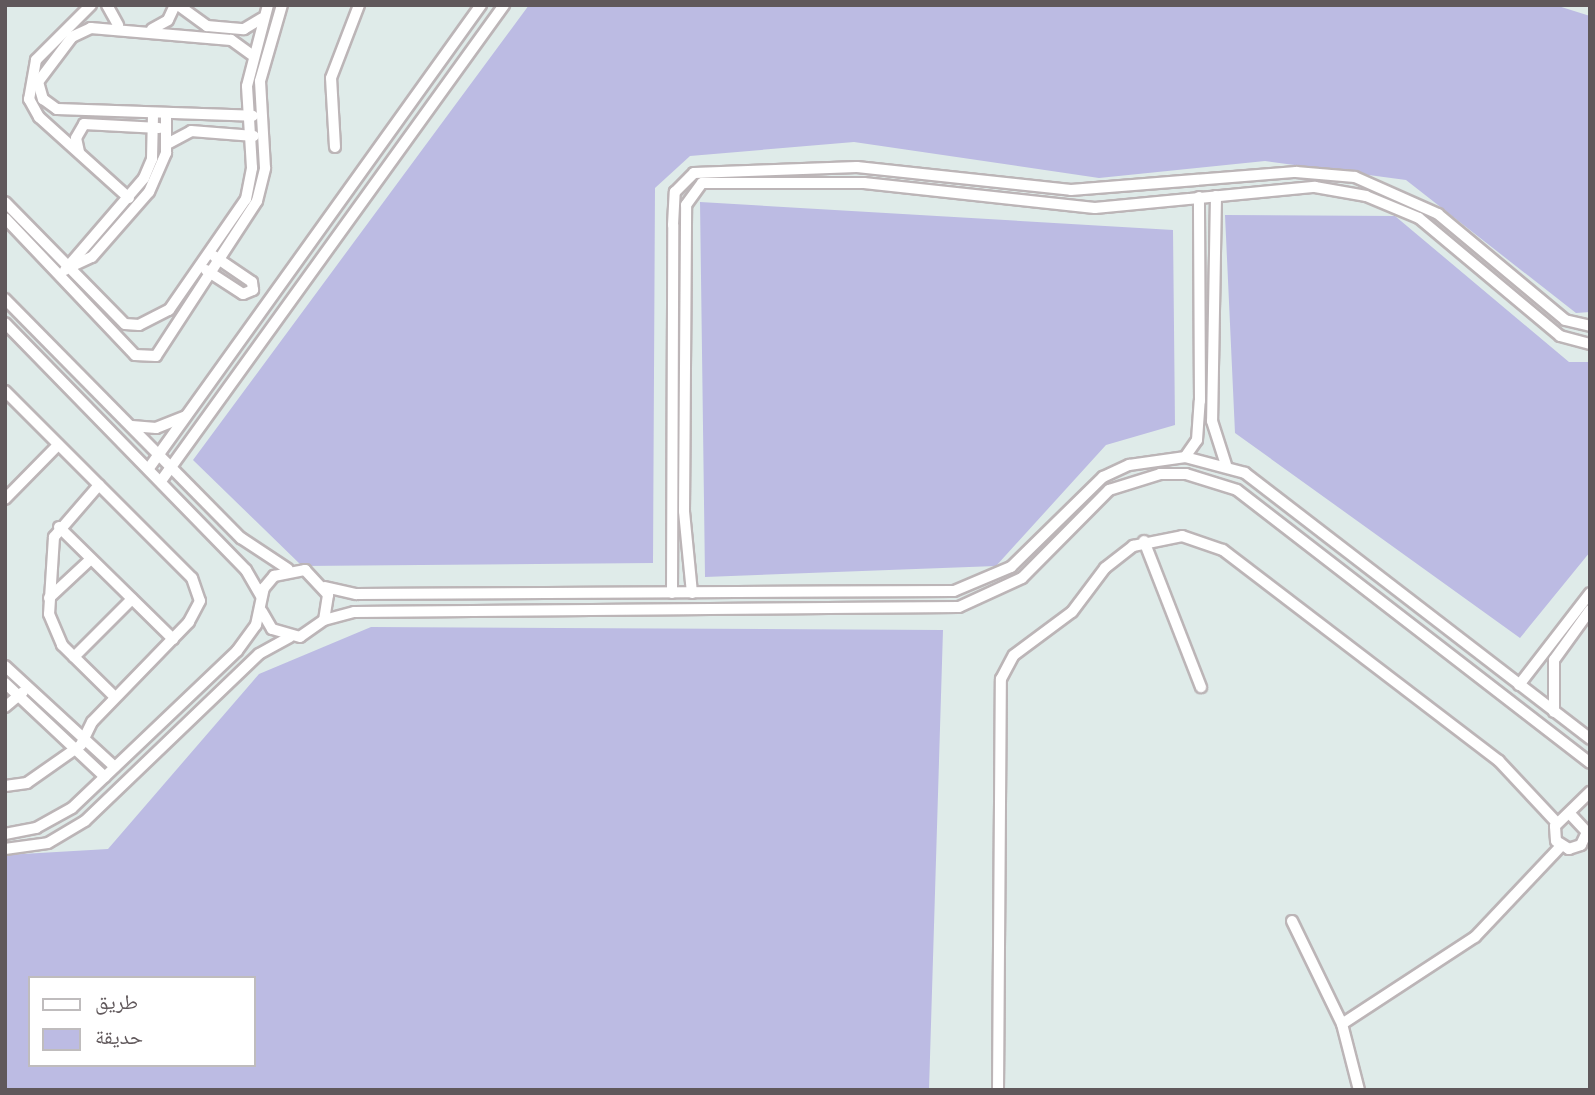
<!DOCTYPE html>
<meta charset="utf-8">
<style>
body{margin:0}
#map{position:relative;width:1595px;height:1095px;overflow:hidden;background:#dfebe9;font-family:"Alegreya Sans","Noto Naskh Arabic",sans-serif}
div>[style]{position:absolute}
.green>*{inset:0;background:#bcbbe3}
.roads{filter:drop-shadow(2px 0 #bcb5b7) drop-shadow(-2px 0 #bcb5b7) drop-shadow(0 2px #bcb5b7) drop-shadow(0 -2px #bcb5b7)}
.minor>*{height:10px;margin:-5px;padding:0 5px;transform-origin:5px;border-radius:5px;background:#fff}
span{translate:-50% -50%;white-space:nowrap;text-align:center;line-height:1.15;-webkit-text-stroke:5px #fff;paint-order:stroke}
.frame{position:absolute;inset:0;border:7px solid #60585b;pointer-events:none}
.legend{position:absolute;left:28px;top:976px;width:228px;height:91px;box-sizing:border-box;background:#fff;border:2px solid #bfbcbd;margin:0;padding:9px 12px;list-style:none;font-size:21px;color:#60585b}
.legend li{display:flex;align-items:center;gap:14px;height:35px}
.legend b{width:35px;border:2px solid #bfbcbd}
</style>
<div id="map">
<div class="green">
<i style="clip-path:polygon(529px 5px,1555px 5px,1590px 16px,1590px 312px,1576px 313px,1406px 180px,1265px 161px,1099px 178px,854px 142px,690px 156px,655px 188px,653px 563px,302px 566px,193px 460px)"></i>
<i style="clip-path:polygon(700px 202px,1173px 230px,1175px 425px,1106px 445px,996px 566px,705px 577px)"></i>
<i style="clip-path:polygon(1225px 215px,1395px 216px,1569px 362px,1590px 362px,1590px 552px,1520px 638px,1235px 433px)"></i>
<i style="clip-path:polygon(evenodd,371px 627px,943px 630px,929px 1090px,5px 1090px,5px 855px,108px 849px,259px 674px,371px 627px,30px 978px,254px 978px,254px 1065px,30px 1065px,30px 978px)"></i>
</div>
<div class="roads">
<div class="minor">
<i style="left:91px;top:5px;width:78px;rotate:135deg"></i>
<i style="left:36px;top:60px;width:40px;rotate:100deg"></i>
<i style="left:29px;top:99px;width:21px;rotate:61deg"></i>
<i style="left:39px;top:117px;width:121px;rotate:42deg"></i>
<i style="left:107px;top:5px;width:23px;rotate:61deg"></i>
<i style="left:178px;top:5px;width:36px;rotate:36deg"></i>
<i style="left:207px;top:26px;width:37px;rotate:5deg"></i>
<i style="left:244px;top:29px;width:21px;rotate:-31deg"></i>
<i style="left:152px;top:29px;width:18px;rotate:-29deg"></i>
<i style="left:168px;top:20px;width:17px;rotate:-65deg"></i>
<i style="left:252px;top:55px;width:26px;rotate:-144deg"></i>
<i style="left:231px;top:40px;width:141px;rotate:-175.1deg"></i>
<i style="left:91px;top:28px;width:21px;rotate:155deg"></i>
<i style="left:72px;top:37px;width:56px;rotate:127.1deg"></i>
<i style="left:38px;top:82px;width:18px;rotate:74deg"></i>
<i style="left:43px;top:99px;width:17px;rotate:36deg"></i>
<i style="left:57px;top:109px;width:196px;rotate:2deg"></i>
<i style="left:167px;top:144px;width:27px;rotate:-28deg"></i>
<i style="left:191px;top:131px;width:63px;rotate:4.5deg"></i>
<i style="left:335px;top:147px;width:69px;rotate:-93.3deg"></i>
<i style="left:331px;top:78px;width:78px;rotate:-69deg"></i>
<i style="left:79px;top:152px;width:14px;rotate:-102deg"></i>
<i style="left:76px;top:138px;width:16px;rotate:-60deg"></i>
<i style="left:84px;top:124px;width:75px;rotate:3.1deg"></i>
<i style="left:1216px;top:196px;width:225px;rotate:91deg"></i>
<i style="left:1212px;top:421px;width:46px;rotate:72.3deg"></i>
<i style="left:5px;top:202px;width:171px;rotate:45.5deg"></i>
<i style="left:125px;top:324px;width:14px;rotate:4deg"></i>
<i style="left:139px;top:325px;width:34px;rotate:-27deg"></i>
<i style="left:169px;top:310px;width:135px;rotate:-55.3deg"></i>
<i style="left:246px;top:199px;width:32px;rotate:-79deg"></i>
<i style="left:252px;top:168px;width:82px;rotate:-93.5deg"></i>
<i style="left:247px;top:86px;width:84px;rotate:-75.5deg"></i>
<i style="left:5px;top:218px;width:189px;rotate:46.5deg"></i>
<i style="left:135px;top:355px;width:21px;rotate:3deg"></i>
<i style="left:156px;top:356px;width:185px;rotate:-56.9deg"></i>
<i style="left:257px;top:201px;width:34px;rotate:-76deg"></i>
<i style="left:265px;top:168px;width:87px;rotate:-93.3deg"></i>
<i style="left:260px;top:81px;width:79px;rotate:-73.9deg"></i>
<i style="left:68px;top:268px;width:26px;rotate:-25deg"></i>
<i style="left:92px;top:257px;width:86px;rotate:-48.8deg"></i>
<i style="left:149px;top:192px;width:43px;rotate:-66.4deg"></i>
<i style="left:166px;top:153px;width:36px;rotate:-90deg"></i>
<i style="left:65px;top:270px;width:121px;rotate:-49.3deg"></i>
<i style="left:144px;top:178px;width:21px;rotate:-67deg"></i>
<i style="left:152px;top:159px;width:43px;rotate:-88.7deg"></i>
<i style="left:206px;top:270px;width:44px;rotate:33deg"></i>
<i style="left:243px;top:294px;width:11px;rotate:-22deg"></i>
<i style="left:253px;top:290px;width:8px;rotate:-97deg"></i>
<i style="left:252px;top:282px;width:46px;rotate:-145.6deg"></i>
<i style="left:5px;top:299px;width:336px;rotate:45.4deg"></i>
<i style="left:241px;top:538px;width:56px;rotate:33.4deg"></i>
<i style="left:5px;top:323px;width:345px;rotate:45.7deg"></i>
<i style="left:246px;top:570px;width:30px;rotate:60deg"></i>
<i style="left:5px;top:391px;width:264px;rotate:45deg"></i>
<i style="left:192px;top:578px;width:24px;rotate:71deg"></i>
<i style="left:200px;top:601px;width:24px;rotate:118deg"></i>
<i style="left:189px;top:622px;width:139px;rotate:134.1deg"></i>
<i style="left:92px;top:722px;width:25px;rotate:116deg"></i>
<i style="left:81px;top:745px;width:66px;rotate:144.9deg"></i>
<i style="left:27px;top:783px;width:22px;rotate:172deg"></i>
<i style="left:132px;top:426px;width:24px;rotate:5deg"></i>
<i style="left:156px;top:428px;width:32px;rotate:-22deg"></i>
<i style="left:1185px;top:457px;width:21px;rotate:-55deg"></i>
<i style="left:1197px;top:440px;width:39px;rotate:-86deg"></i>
<i style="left:1200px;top:401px;width:204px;rotate:-90.3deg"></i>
<i style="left:149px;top:468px;width:570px;rotate:-54.36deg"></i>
<i style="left:161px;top:481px;width:587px;rotate:-54.22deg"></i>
<i style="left:99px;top:485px;width:69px;rotate:130.9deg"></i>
<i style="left:54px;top:537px;width:77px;rotate:93.7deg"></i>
<i style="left:49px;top:614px;width:34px;rotate:67deg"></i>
<i style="left:62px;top:645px;width:74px;rotate:44.5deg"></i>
<i style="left:5px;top:499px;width:76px;rotate:-45.5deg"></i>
<i style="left:59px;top:527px;width:160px;rotate:44.5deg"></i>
<i style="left:1144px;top:541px;width:157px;rotate:68.7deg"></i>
<i style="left:325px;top:587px;width:32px;rotate:13deg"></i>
<i style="left:356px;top:594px;width:598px;rotate:-0.29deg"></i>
<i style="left:954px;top:591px;width:62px;rotate:-22.8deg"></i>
<i style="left:1011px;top:567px;width:129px;rotate:-44.4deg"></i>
<i style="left:1103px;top:477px;width:29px;rotate:-25deg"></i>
<i style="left:1129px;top:465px;width:57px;rotate:-8.1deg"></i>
<i style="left:1185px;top:457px;width:62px;rotate:14.9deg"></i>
<i style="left:1245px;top:473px;width:436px;rotate:37.6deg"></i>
<i style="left:672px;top:593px;width:368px;rotate:-89.8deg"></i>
<i style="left:673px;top:225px;width:33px;rotate:-87deg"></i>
<i style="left:675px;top:192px;width:27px;rotate:-45deg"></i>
<i style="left:694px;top:173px;width:163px;rotate:-2.1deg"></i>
<i style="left:857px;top:167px;width:215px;rotate:6.1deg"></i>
<i style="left:1071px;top:190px;width:226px;rotate:-4.6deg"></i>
<i style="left:1296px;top:172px;width:59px;rotate:4.8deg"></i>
<i style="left:1355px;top:177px;width:91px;rotate:24deg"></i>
<i style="left:1438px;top:214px;width:165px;rotate:39.8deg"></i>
<i style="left:1565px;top:320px;width:26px;rotate:13deg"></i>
<i style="left:692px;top:593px;width:82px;rotate:-95.6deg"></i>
<i style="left:684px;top:511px;width:306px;rotate:-89.6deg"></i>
<i style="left:686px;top:205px;width:27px;rotate:-54deg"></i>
<i style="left:702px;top:183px;width:162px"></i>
<i style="left:864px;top:183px;width:232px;rotate:6.2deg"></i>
<i style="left:1095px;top:208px;width:221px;rotate:-5.5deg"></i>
<i style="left:1315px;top:187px;width:52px;rotate:10deg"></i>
<i style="left:1366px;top:196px;width:57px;rotate:22.5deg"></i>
<i style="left:1419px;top:218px;width:184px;rotate:39.9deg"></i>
<i style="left:1560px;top:336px;width:31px;rotate:15deg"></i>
<i style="left:49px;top:598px;width:57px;rotate:-42.9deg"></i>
<i style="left:324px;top:620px;width:31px;rotate:-15deg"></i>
<i style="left:354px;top:612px;width:605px;rotate:-0.47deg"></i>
<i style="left:959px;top:607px;width:69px;rotate:-24.7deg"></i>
<i style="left:1022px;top:578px;width:124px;rotate:-45.3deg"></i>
<i style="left:1109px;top:490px;width:53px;rotate:-17.4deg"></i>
<i style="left:1160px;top:474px;width:26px"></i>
<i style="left:1186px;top:474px;width:53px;rotate:17.4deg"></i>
<i style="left:1237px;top:490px;width:446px;rotate:37.7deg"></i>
<i style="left:74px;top:657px;width:82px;rotate:-45deg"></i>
<i style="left:5px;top:666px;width:149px;rotate:42.6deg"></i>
<i style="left:5px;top:683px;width:137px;rotate:43.2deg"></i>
<i style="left:1519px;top:685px;width:116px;rotate:-52.3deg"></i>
<i style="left:5px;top:707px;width:23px;rotate:-40deg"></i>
<i style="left:1554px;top:712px;width:52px;rotate:-90deg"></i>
<i style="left:1554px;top:660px;width:62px;rotate:-54.2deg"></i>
<i style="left:1572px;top:816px;width:22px;rotate:47deg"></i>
<i style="left:1587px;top:832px;width:14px;rotate:115deg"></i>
<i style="left:1581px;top:845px;width:13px;rotate:162deg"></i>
<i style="left:1569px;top:849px;width:15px;rotate:-148deg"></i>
<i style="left:1556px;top:841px;width:15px;rotate:-94deg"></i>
<i style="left:1555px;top:826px;width:49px;rotate:-44.2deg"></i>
<i style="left:5px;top:834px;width:32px;rotate:-11deg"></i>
<i style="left:36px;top:828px;width:41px;rotate:-29.1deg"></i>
<i style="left:72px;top:808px;width:228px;rotate:-43.6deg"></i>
<i style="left:237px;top:651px;width:32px;rotate:-54deg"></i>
<i style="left:256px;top:625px;width:38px;rotate:-78deg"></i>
<i style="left:264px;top:588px;width:16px;rotate:-50deg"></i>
<i style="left:274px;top:576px;width:32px;rotate:-11deg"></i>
<i style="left:305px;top:570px;width:34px;rotate:47deg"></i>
<i style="left:328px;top:595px;width:25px;rotate:99deg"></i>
<i style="left:324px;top:620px;width:29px;rotate:145deg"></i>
<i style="left:300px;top:637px;width:29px;rotate:-164deg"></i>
<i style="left:272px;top:629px;width:20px;rotate:-120deg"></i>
<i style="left:5px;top:849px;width:43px;rotate:-7.9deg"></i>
<i style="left:48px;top:843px;width:43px;rotate:-30.7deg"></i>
<i style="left:85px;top:821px;width:241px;rotate:-43.8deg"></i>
<i style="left:259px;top:654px;width:35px;rotate:-29deg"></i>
<i style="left:1292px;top:921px;width:114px;rotate:64.1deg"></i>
<i style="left:1342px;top:1024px;width:68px;rotate:75.6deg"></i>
<i style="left:1342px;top:1024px;width:159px;rotate:-33.2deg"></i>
<i style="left:1475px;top:937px;width:125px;rotate:-46.6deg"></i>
<i style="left:998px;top:1090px;width:411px;rotate:-89.6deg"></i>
<i style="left:1001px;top:679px;width:27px;rotate:-62deg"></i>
<i style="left:1014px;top:655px;width:72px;rotate:-36.6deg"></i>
<i style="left:1072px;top:612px;width:55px;rotate:-53.1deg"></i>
<i style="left:1105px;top:568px;width:36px;rotate:-38deg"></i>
<i style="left:1133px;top:546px;width:50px;rotate:-11.5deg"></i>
<i style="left:1182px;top:536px;width:43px;rotate:18.9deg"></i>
<i style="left:1223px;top:550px;width:347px;rotate:37.4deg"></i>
<i style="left:1499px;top:761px;width:85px;rotate:46.9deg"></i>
</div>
</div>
<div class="frame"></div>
<ul class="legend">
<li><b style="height:9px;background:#fff"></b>طريق</li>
<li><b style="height:19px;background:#bcbbe3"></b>حديقة</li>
</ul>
</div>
